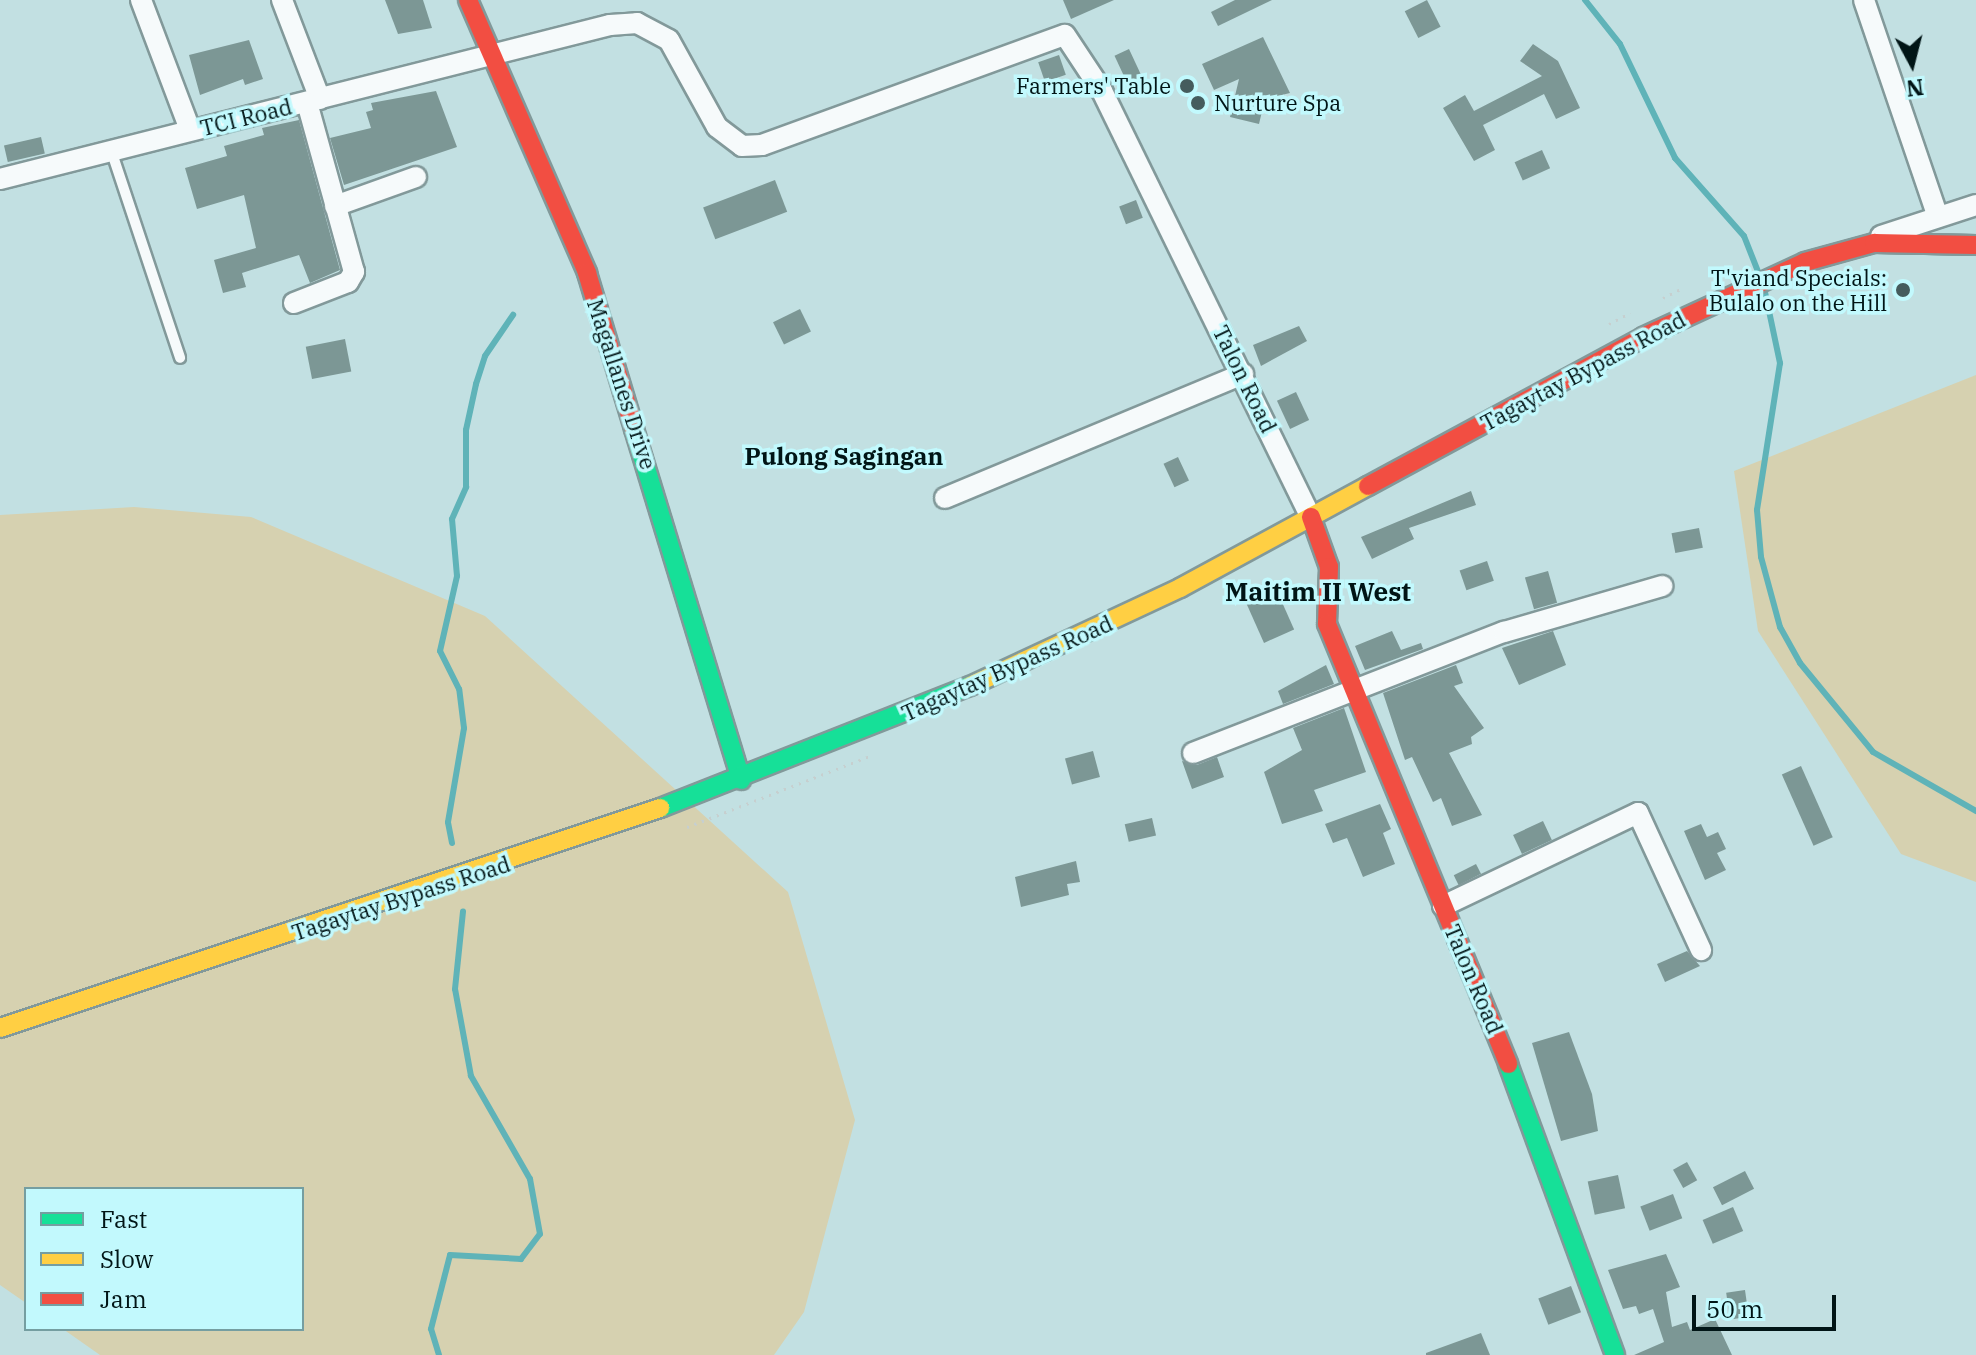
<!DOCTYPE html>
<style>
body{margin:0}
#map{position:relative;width:1976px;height:1355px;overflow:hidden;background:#c2e0e2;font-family:"IBM Plex Serif",serif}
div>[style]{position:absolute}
.green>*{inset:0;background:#d6d1b0}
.stream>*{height:6px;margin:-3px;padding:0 3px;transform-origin:3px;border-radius:3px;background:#5fb3b8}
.building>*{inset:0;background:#7c9795;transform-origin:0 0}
.path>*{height:3px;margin-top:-1.5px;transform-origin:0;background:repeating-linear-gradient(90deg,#c6cfcf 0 2px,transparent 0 8px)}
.roads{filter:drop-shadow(2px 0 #82999a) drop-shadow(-2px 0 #82999a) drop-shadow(0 2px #82999a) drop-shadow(0 -2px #82999a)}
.lane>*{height:10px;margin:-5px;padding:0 5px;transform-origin:5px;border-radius:5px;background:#f6fafb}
.street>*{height:20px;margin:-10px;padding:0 10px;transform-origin:10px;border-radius:10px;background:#f6fafb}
.fast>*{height:18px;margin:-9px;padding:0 9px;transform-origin:9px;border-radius:9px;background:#16e098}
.slow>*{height:18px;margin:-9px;padding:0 9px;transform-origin:9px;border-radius:9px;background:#ffcf43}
.jam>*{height:18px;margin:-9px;padding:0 9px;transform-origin:9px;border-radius:9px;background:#f24e42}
.dots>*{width:22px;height:22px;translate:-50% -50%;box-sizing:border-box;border:4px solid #c2f9fd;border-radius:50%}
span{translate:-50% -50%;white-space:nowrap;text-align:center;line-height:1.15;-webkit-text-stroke:7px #c2f9fd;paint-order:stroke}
.poi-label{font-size:22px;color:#011516}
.right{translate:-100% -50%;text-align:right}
.left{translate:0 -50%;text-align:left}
.street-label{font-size:22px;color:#011516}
.neighbourhood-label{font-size:24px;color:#011516;font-weight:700}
.quarter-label{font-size:26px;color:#011516;font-weight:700}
.legend{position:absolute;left:24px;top:1187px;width:280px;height:144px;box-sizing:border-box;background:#c2f9fd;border:2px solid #759ea1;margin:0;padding:10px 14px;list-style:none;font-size:24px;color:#011516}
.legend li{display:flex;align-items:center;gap:16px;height:40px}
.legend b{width:40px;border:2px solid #759ea1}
.north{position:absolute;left:1872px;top:24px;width:80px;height:80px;-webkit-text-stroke:6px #c2f9fd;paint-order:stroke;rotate:173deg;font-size:22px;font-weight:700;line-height:32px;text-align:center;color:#011516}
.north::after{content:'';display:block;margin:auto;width:28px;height:36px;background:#011516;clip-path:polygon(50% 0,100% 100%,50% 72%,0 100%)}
.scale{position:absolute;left:1692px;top:1295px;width:144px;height:36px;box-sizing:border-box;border:4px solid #011516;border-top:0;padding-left:10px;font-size:24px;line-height:28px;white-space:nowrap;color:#011516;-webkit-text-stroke:6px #c2f9fd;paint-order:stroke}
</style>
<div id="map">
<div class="green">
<i style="clip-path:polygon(1976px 375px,1976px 882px,1901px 854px,1758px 631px,1734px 471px)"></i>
<i style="clip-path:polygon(134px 507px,251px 517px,485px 616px,788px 892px,855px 1120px,804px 1312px,774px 1355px,100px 1355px,63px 1329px,302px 1329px,302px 1189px,26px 1189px,26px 1303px,0 1285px,0 515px)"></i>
</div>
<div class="stream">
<i style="left:1585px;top:0;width:56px;rotate:51.5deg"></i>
<i style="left:1620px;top:44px;width:127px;rotate:64.2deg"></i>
<i style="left:1675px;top:158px;width:104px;rotate:48.5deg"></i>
<i style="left:1744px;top:236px;width:41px;rotate:68.5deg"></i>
<i style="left:1765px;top:292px;width:73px;rotate:78.1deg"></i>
<i style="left:1780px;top:363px;width:149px;rotate:98.9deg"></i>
<i style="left:1757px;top:510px;width:47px;rotate:85.1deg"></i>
<i style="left:1761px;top:557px;width:73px;rotate:74.8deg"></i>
<i style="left:1780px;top:627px;width:41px;rotate:60.9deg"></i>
<i style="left:1800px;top:663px;width:115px;rotate:50.6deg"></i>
<i style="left:1873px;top:752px;width:119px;rotate:29.8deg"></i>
<i style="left:452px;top:843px;width:21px;rotate:-101deg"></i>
<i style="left:448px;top:822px;width:95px;rotate:-80.3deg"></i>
<i style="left:464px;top:728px;width:39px;rotate:-97deg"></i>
<i style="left:459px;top:689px;width:42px;rotate:-116.6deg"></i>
<i style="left:440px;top:651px;width:77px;rotate:-77.2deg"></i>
<i style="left:457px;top:576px;width:57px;rotate:-95deg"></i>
<i style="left:452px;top:519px;width:35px;rotate:-66deg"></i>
<i style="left:466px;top:487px;width:57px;rotate:-90deg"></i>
<i style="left:466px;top:430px;width:47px;rotate:-77.7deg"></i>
<i style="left:476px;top:384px;width:29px;rotate:-72deg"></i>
<i style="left:485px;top:356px;width:50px;rotate:-55.7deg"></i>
<i style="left:439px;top:1355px;width:27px;rotate:-107deg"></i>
<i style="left:431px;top:1329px;width:76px;rotate:-75.6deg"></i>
<i style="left:450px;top:1255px;width:71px;rotate:3.2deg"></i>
<i style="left:521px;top:1259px;width:31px;rotate:-53deg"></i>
<i style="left:540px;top:1234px;width:56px;rotate:-100.3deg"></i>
<i style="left:530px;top:1179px;width:119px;rotate:-119.8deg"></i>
<i style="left:471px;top:1076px;width:88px;rotate:-100.4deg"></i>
<i style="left:455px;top:989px;width:78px;rotate:-84.1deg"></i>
</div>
<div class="building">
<i style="clip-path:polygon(385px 0,423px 0,432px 28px,398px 34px)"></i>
<i style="clip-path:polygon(1063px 0,1114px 0,1071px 19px)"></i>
<i style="clip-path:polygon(1235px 0,1272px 0,1218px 26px,1211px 12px)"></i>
<i style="left:1427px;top:0;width:30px;height:25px;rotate:63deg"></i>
<i style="clip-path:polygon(1263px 37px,1290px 93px,1265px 99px,1259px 124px,1230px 117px,1239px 79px,1214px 90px,1202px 64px)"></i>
<i style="clip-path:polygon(249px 40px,263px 79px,245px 85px,243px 79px,200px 95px,189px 55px)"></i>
<i style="clip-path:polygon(1533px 44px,1558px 61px,1580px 108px,1556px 119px,1544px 94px,1483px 125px,1495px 150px,1474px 161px,1443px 108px,1465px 95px,1474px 111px,1542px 76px,1520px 61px)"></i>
<i style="left:1129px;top:49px;width:43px;height:16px;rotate:65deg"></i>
<i style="left:1059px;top:55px;width:21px;height:22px;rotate:71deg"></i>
<i style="clip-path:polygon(436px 91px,457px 147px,344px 185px,330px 138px,371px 128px,366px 112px,373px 110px,371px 103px)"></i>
<i style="clip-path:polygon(299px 120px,340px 270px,310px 283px,299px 255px,242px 273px,246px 287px,223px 293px,214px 260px,256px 248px,244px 195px,197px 209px,185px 168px,227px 156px,224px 146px,264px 135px,262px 128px)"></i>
<i style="left:41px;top:137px;width:17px;height:38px;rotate:77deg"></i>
<i style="left:1542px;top:150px;width:20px;height:30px;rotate:66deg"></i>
<i style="left:775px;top:180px;width:34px;height:77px;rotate:69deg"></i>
<i style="left:1136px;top:200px;width:19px;height:18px;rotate:69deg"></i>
<i style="left:800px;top:309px;width:25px;height:30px;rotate:64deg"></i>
<i style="clip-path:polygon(1299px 326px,1307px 341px,1261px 366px,1253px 345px)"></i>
<i style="left:345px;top:339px;width:33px;height:40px;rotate:79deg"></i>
<i style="left:1296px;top:392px;width:31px;height:21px;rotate:65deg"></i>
<i style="left:1178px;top:457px;width:26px;height:16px;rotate:65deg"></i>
<i style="clip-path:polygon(1471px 491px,1476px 505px,1409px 528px,1414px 539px,1372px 559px,1361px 537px)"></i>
<i style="left:1699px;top:528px;width:20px;height:28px;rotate:79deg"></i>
<i style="left:1487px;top:561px;width:21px;height:29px;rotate:71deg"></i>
<i style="left:1548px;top:571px;width:33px;height:24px;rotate:74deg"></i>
<i style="left:1273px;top:582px;width:52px;height:33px;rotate:66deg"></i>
<i style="clip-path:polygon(1392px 631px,1401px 650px,1421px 643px,1423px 649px,1365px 670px,1355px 646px)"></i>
<i style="clip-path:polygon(1553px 631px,1566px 665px,1519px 685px,1502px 648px)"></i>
<i style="clip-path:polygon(1326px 665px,1334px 684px,1283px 704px,1278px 691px)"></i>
<i style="clip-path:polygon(1456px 665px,1463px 683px,1454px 686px,1484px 728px,1471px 737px,1472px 744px,1449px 753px,1482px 815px,1452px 826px,1441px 798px,1433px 802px,1412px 757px,1405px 760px,1383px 693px)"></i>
<i style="clip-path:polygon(1344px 708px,1366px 772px,1314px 790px,1323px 811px,1282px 824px,1264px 772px,1302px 750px,1293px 728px)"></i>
<i style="left:1093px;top:751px;width:27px;height:29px;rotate:75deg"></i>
<i style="clip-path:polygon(1217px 757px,1224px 777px,1192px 789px,1182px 761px,1197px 765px)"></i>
<i style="left:1801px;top:766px;width:78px;height:21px;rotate:66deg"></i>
<i style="clip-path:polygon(1380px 804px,1391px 829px,1383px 833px,1395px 864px,1363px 877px,1347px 838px,1333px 843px,1325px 824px)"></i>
<i style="left:1152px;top:818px;width:18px;height:28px;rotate:77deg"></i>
<i style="left:1543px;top:821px;width:21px;height:33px;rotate:65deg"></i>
<i style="clip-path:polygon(1701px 824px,1707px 837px,1718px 832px,1726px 849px,1717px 853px,1726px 870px,1705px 880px,1684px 831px)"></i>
<i style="clip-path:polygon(1076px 861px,1080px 882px,1067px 884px,1069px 895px,1021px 907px,1015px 877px)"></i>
<i style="left:1476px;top:864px;width:11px;height:25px;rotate:63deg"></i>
<i style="clip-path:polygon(1687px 951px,1700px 966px,1665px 982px,1657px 964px)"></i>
<i style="clip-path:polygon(1569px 1032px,1592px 1094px,1598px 1131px,1561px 1141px,1532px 1043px)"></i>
<i style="left:1687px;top:1162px;width:21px;height:16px;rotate:61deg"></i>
<i style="left:1745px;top:1171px;width:20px;height:36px;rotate:63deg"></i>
<i style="left:1618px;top:1175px;width:34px;height:31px;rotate:78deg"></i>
<i style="left:1673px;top:1194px;width:26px;height:35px;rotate:69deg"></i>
<i style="left:1733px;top:1207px;width:26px;height:33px;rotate:67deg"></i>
<i style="clip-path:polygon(1666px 1254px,1680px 1287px,1666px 1292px,1672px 1327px,1687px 1322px,1690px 1330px,1715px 1319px,1732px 1355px,1634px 1355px,1664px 1342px,1653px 1309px,1639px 1314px,1636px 1306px,1623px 1309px,1608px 1270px)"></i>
<i style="left:1571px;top:1286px;width:28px;height:35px;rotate:69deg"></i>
<i style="left:1745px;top:1290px;width:27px;height:19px;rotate:82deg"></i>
<i style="clip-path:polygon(1481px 1333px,1490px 1355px,1426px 1355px,1426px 1353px)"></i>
</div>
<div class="path">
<i style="left:1663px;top:298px;width:20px;rotate:-27deg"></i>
<i style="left:1609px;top:324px;width:24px;rotate:-28deg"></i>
<i style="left:687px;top:827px;width:196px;rotate:-21.2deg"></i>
</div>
<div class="roads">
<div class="lane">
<i style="left:111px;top:150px;width:219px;rotate:71.6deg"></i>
</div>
<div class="street">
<i style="left:141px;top:0;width:139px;rotate:69.3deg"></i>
<i style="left:282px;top:0;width:106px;rotate:69deg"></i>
<i style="left:1864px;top:0;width:229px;rotate:71.2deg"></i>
<i style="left:0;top:179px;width:629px;rotate:-14.17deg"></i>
<i style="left:610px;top:25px;width:27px;rotate:-4deg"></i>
<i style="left:637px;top:23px;width:36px;rotate:28deg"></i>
<i style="left:669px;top:40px;width:99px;rotate:61.1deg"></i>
<i style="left:717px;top:127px;width:31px;rotate:37deg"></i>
<i style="left:742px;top:146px;width:20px;rotate:-3deg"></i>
<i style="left:762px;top:145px;width:322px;rotate:-20deg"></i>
<i style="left:1065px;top:35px;width:67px;rotate:56.5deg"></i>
<i style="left:1102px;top:91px;width:475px;rotate:63.9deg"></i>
<i style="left:335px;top:206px;width:86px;rotate:-19.7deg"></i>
<i style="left:1881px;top:236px;width:100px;rotate:-18.1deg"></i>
<i style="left:294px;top:303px;width:58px;rotate:-21.3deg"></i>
<i style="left:348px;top:282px;width:12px;rotate:-59deg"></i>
<i style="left:354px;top:272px;width:176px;rotate:-105.5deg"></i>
<i style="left:945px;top:498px;width:323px;rotate:-22.6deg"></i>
<i style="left:1193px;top:753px;width:334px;rotate:-21.3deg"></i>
<i style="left:1504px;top:632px;width:165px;rotate:-16.2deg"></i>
<i style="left:1443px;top:906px;width:216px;rotate:-25.5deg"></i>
<i style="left:1638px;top:813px;width:151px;rotate:65.3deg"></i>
</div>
<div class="fast">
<i style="left:634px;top:429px;width:367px;rotate:73deg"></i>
<i style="left:660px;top:808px;width:333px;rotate:-21.5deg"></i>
<i style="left:1508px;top:1064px;width:310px;rotate:69.8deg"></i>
</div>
<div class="slow">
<i style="left:970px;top:686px;width:232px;rotate:-25deg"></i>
<i style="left:1180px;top:588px;width:214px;rotate:-28.5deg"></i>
<i style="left:0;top:1028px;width:696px;rotate:-18.43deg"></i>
</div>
<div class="jam">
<i style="left:468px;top:0;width:298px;rotate:66.4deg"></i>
<i style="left:587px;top:273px;width:163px;rotate:73.2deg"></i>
<i style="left:1368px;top:486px;width:313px;rotate:-28.4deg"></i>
<i style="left:1643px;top:337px;width:179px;rotate:-24.8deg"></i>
<i style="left:1805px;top:262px;width:72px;rotate:-15.4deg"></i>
<i style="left:1874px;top:243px;width:102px;rotate:1.1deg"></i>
<i style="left:1311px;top:517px;width:53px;rotate:70.2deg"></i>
<i style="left:1329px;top:567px;width:57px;rotate:92deg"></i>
<i style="left:1327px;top:624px;width:476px;rotate:67.6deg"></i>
</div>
</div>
<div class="dots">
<i style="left:1187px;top:86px;background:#455c5d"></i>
<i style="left:1198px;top:103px;background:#455c5d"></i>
<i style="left:1903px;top:290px;background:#455c5d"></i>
</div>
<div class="poi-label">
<span class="right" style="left:1171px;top:86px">Farmers' Table</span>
<span class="left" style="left:1214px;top:103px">Nurture Spa</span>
<span class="right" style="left:1887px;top:290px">T'viand Specials:<br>Bulalo on the Hill</span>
</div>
<div class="street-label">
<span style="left:246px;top:117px;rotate:-14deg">TCI Road</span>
<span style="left:1583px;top:371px;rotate:-28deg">Tagaytay Bypass Road</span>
<span style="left:1245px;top:379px;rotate:64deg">Talon Road</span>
<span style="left:622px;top:384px;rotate:72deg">Magallanes Drive</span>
<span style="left:1007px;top:668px;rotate:-24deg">Tagaytay Bypass Road</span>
<span style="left:401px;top:898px;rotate:-18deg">Tagaytay Bypass Road</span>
<span style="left:1474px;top:979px;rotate:67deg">Talon Road</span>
</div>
<div class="neighbourhood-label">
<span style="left:844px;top:457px">Pulong Sagingan</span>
</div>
<div class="quarter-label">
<span style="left:1318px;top:592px">Maitim II West</span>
</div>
<ul class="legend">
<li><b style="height:10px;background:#16e098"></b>Fast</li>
<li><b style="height:10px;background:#ffcf43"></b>Slow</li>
<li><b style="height:10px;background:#f24e42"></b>Jam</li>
</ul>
<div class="north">N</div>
<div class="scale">50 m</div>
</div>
